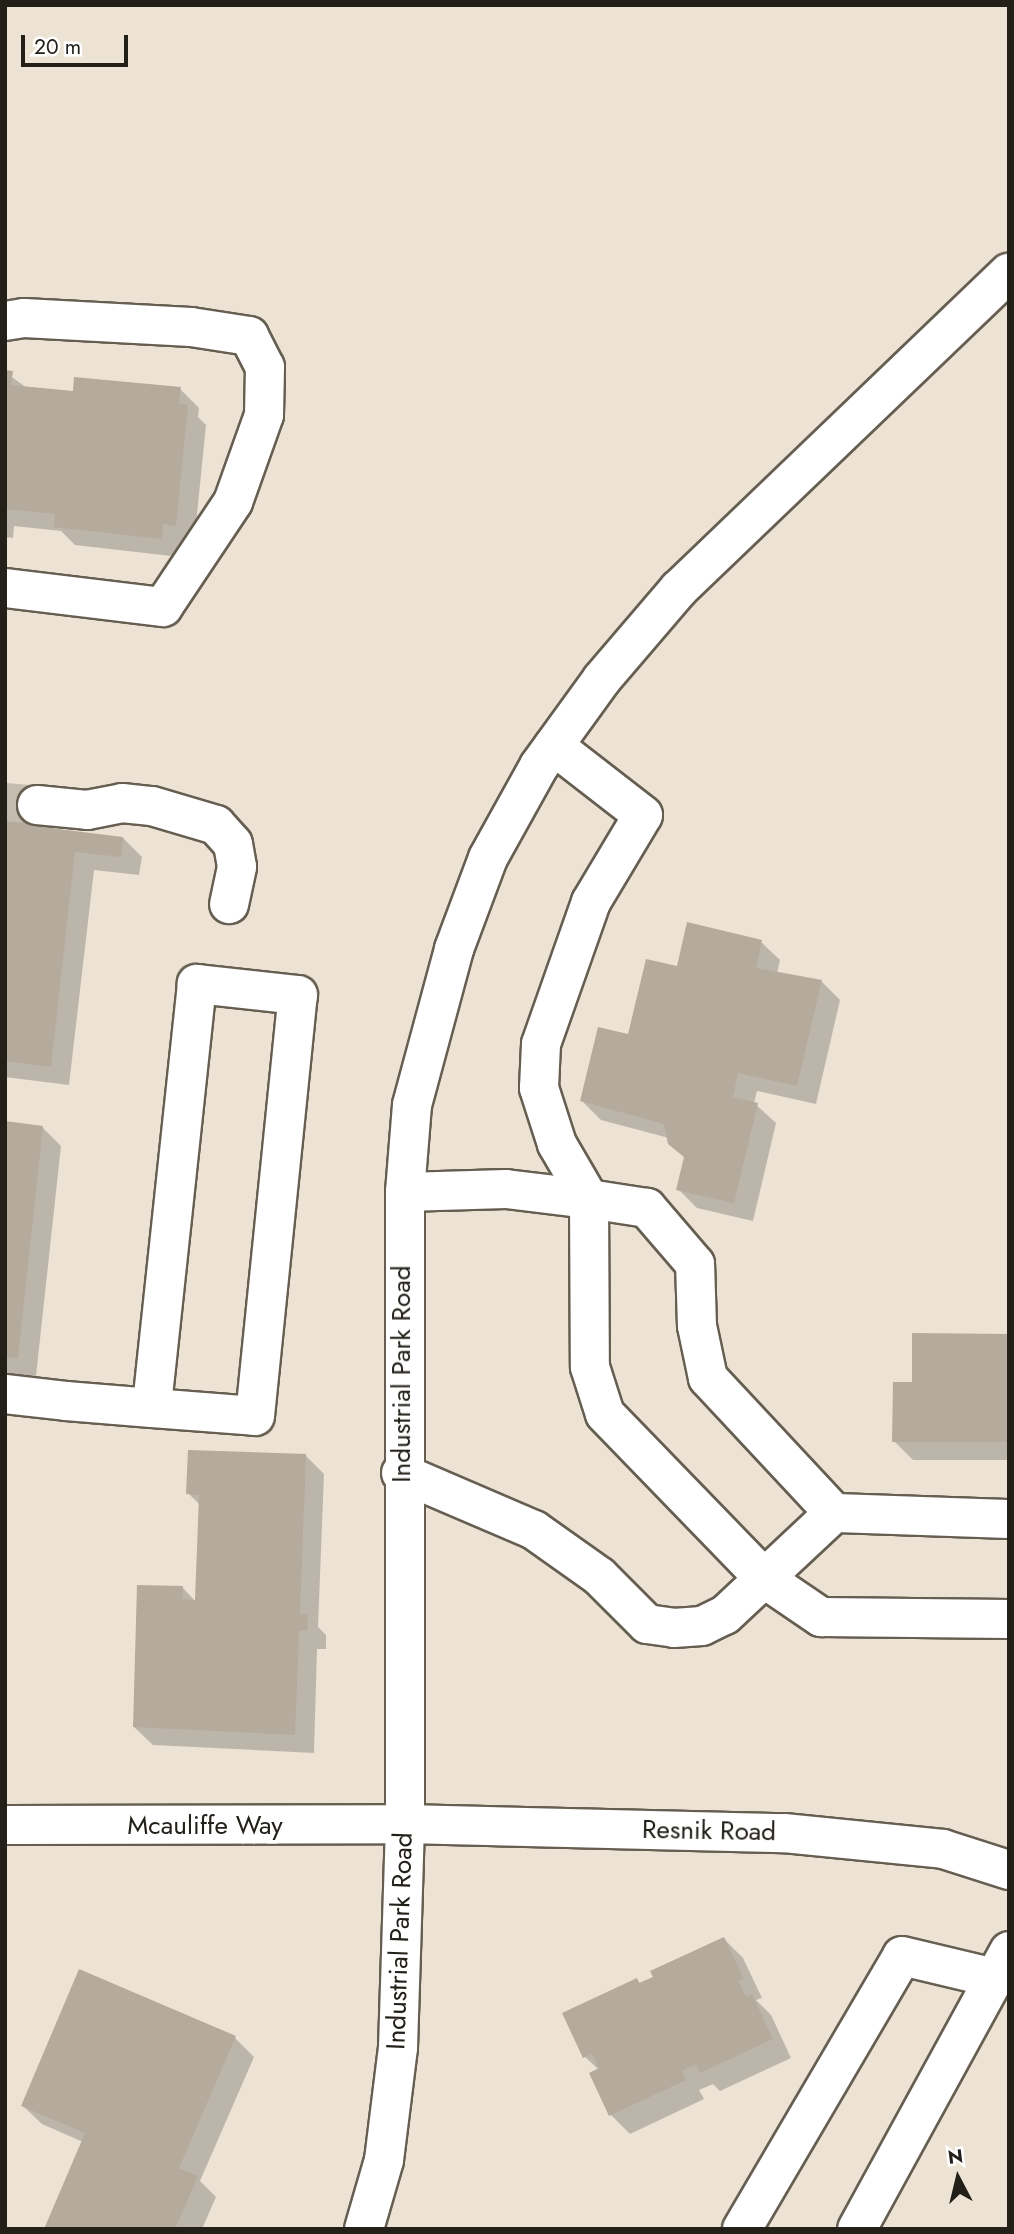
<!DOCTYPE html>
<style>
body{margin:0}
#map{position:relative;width:1014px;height:2234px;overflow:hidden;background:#ece3d4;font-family:Jost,sans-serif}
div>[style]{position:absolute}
.shadow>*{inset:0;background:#0003}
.building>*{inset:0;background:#b4ab9d}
.minor-tunnel>*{height:38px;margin-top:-19px;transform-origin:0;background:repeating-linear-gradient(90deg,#c4bcaf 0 38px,transparent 0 57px)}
.roads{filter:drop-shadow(2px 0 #665e51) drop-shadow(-2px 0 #665e51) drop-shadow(0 2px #665e51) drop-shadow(0 -2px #665e51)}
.minor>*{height:38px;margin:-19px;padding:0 19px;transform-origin:19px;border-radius:19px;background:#fff}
span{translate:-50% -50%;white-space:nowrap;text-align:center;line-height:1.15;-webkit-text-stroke:7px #fff;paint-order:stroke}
.street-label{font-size:26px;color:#23201a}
.frame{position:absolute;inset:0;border:7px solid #23201a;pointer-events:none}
.north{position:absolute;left:923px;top:2143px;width:70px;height:70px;-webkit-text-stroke:5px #fff;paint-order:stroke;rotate:353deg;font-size:19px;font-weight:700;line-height:28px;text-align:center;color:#23201a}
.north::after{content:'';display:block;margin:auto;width:24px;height:32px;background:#23201a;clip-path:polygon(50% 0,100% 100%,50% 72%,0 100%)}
.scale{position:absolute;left:21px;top:35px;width:107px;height:32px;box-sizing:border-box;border:4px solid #23201a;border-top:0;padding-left:9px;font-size:21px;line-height:24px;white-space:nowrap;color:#23201a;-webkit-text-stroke:5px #fff;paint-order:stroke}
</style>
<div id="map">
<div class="shadow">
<i style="clip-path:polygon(5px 372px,27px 388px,74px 393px,180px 389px,199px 408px,198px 417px,206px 425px,194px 544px,181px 542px,180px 557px,75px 545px,61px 531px,14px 526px,13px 538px,5px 537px)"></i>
<i style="clip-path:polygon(5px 794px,56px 817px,54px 830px,123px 838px,142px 857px,139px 875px,94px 870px,69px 1085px,5px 1077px)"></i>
<i style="clip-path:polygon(761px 942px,780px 960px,777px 974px,821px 981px,840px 1000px,816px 1104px,757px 1091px,754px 1103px,776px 1123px,753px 1221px,697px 1208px,678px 1189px,685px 1158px,669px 1138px,601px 1120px,582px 1101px,678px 968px)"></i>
<i style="clip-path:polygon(5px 1123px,42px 1127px,61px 1146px,36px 1376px,5px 1373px)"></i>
<i style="clip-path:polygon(1009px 1335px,1009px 1460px,913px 1460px,894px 1441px,914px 1383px)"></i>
<i style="clip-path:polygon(305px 1455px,324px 1474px,318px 1627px,326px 1635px,326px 1649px,317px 1649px,314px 1753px,153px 1745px,134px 1727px,182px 1587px,197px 1603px,201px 1506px,188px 1493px)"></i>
<i style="clip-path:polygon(724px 1939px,743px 1958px,762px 1998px,756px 2000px,771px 2015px,791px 2058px,720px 2091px,713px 2084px,699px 2090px,704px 2099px,630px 2134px,611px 2115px,591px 2074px,599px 2070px,585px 2057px,637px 1980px,641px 1984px)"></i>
<i style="clip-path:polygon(235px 2038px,254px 2057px,200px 2181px,216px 2197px,202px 2229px,46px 2229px,83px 2142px,42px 2124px,23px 2106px)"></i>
</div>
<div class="building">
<i style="clip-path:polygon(5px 370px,13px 371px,11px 385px,73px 391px,74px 377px,181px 387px,179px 404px,188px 404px,176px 526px,163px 524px,162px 539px,54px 527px,55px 514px,5px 509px)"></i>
<i style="clip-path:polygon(5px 793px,38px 796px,34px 826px,123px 837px,121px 857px,75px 852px,51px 1067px,5px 1061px)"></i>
<i style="clip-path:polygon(687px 922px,762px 940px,756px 968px,822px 980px,797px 1086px,738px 1073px,733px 1097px,758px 1103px,734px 1203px,676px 1190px,684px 1157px,668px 1144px,664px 1124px,580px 1101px,598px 1027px,628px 1034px,646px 959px,677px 966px)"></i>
<i style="clip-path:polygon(5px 1121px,43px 1126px,18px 1358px,5px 1357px)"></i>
<i style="clip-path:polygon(912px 1333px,1009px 1334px,1009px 1442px,892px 1442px,893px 1382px,912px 1382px)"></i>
<i style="clip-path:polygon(188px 1450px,306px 1454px,300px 1614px,308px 1614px,307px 1631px,299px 1631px,295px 1735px,133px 1727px,137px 1585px,183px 1586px,182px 1599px,195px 1600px,199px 1495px,186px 1494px)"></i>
<i style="clip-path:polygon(724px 1937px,744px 1979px,738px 1981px,746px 1997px,752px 1994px,773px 2039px,700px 2073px,696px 2064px,682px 2071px,686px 2080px,609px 2116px,589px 2073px,599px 2068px,592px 2054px,583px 2058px,562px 2013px,637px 1978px,639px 1983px,653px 1977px,650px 1971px)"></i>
<i style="clip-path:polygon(79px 1969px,236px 2036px,179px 2168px,198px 2176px,175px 2229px,44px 2229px,85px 2133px,21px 2106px)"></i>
</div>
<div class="minor-tunnel">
<i style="left:5px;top:802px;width:32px;rotate:5deg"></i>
</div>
<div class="roads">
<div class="minor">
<i style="left:5px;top:321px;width:19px;rotate:-9deg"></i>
<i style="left:24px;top:318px;width:167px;rotate:3.1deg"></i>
<i style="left:191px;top:327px;width:59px;rotate:8.8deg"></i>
<i style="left:249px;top:336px;width:35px;rotate:63deg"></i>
<i style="left:265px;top:367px;width:48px;rotate:91.2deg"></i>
<i style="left:264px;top:415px;width:92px;rotate:109.6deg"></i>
<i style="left:233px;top:502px;width:126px;rotate:123.7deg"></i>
<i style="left:163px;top:607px;width:159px;rotate:-173.1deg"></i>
<i style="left:37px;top:805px;width:50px;rotate:5.7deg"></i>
<i style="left:87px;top:810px;width:36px;rotate:-11deg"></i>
<i style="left:122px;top:803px;width:30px;rotate:6deg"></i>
<i style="left:152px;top:806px;width:67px;rotate:16.5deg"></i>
<i style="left:216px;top:825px;width:25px;rotate:48deg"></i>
<i style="left:233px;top:844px;width:23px;rotate:80deg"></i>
<i style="left:237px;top:867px;width:38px;rotate:102deg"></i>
<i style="left:405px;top:1192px;width:101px;rotate:-1.7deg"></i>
<i style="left:506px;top:1189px;width:84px;rotate:6.9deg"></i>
<i style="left:589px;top:1199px;width:64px;rotate:-120.2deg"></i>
<i style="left:557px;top:1144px;width:59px;rotate:-107.8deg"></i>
<i style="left:539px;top:1088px;width:44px;rotate:-87.4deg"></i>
<i style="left:541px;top:1044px;width:151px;rotate:-70.6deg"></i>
<i style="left:591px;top:902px;width:101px;rotate:-59.1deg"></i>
<i style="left:643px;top:815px;width:113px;rotate:-142.2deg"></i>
<i style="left:5px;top:1394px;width:61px;rotate:6.5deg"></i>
<i style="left:66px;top:1401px;width:86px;rotate:4.7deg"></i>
<i style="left:152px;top:1408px;width:103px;rotate:4.4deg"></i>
<i style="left:255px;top:1416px;width:423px;rotate:-84.2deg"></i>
<i style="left:298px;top:995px;width:102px;rotate:-173.8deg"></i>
<i style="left:197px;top:984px;width:426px;rotate:96.1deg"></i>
<i style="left:401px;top:1473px;width:145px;rotate:23.2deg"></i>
<i style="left:534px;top:1530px;width:80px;rotate:35.3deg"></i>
<i style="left:599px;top:1576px;width:68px;rotate:45deg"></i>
<i style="left:647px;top:1624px;width:27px;rotate:8deg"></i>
<i style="left:674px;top:1628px;width:28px;rotate:-4deg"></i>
<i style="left:702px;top:1626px;width:25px;rotate:-26deg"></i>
<i style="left:725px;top:1615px;width:149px;rotate:-43.1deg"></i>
<i style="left:834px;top:1513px;width:175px;rotate:2deg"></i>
<i style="left:834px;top:1513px;width:185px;rotate:-133deg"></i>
<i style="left:708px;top:1378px;width:53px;rotate:-101.9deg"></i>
<i style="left:697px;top:1326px;width:62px;rotate:-91.8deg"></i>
<i style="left:695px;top:1264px;width:74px;rotate:-130.6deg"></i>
<i style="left:647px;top:1208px;width:59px;rotate:-171.2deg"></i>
<i style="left:589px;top:1199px;width:168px;rotate:89.7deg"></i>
<i style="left:590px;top:1367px;width:49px;rotate:72.3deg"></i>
<i style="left:605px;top:1414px;width:230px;rotate:45.9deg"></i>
<i style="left:765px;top:1579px;width:68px;rotate:34.2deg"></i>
<i style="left:821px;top:1617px;width:188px;rotate:0.6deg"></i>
<i style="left:5px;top:1825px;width:400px;rotate:-0.1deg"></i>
<i style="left:405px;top:1824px;width:379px;rotate:1.4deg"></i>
<i style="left:784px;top:1833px;width:160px;rotate:5.7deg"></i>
<i style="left:943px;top:1849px;width:69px;rotate:17.7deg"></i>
<i style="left:364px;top:2229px;width:72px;rotate:-73.8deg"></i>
<i style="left:384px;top:2160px;width:113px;rotate:-82.9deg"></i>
<i style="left:398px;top:2048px;width:224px;rotate:-88.2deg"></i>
<i style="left:405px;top:1824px;width:632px;rotate:-90deg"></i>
<i style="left:405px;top:1192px;width:87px;rotate:-85.4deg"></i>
<i style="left:412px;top:1105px;width:162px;rotate:-74.9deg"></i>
<i style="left:454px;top:949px;width:97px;rotate:-69.5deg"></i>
<i style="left:488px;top:858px;width:105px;rotate:-61deg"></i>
<i style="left:539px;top:766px;width:107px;rotate:-54.1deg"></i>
<i style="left:602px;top:679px;width:118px;rotate:-49.5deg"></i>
<i style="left:679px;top:589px;width:457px;rotate:-43.8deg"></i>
<i style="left:742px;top:2229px;width:316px;rotate:-59.6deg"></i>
<i style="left:902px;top:1956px;width:95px;rotate:13.4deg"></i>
<i style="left:857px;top:2229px;width:317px;rotate:-61.3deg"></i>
</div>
</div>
<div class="street-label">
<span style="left:402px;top:1374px;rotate:-90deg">Industrial Park Road</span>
<span style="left:205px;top:1826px">Mcauliffe Way</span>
<span style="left:709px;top:1831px;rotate:1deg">Resnik Road</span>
<span style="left:400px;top:1941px;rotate:-88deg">Industrial Park Road</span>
</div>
<div class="frame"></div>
<div class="north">N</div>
<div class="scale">20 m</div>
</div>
